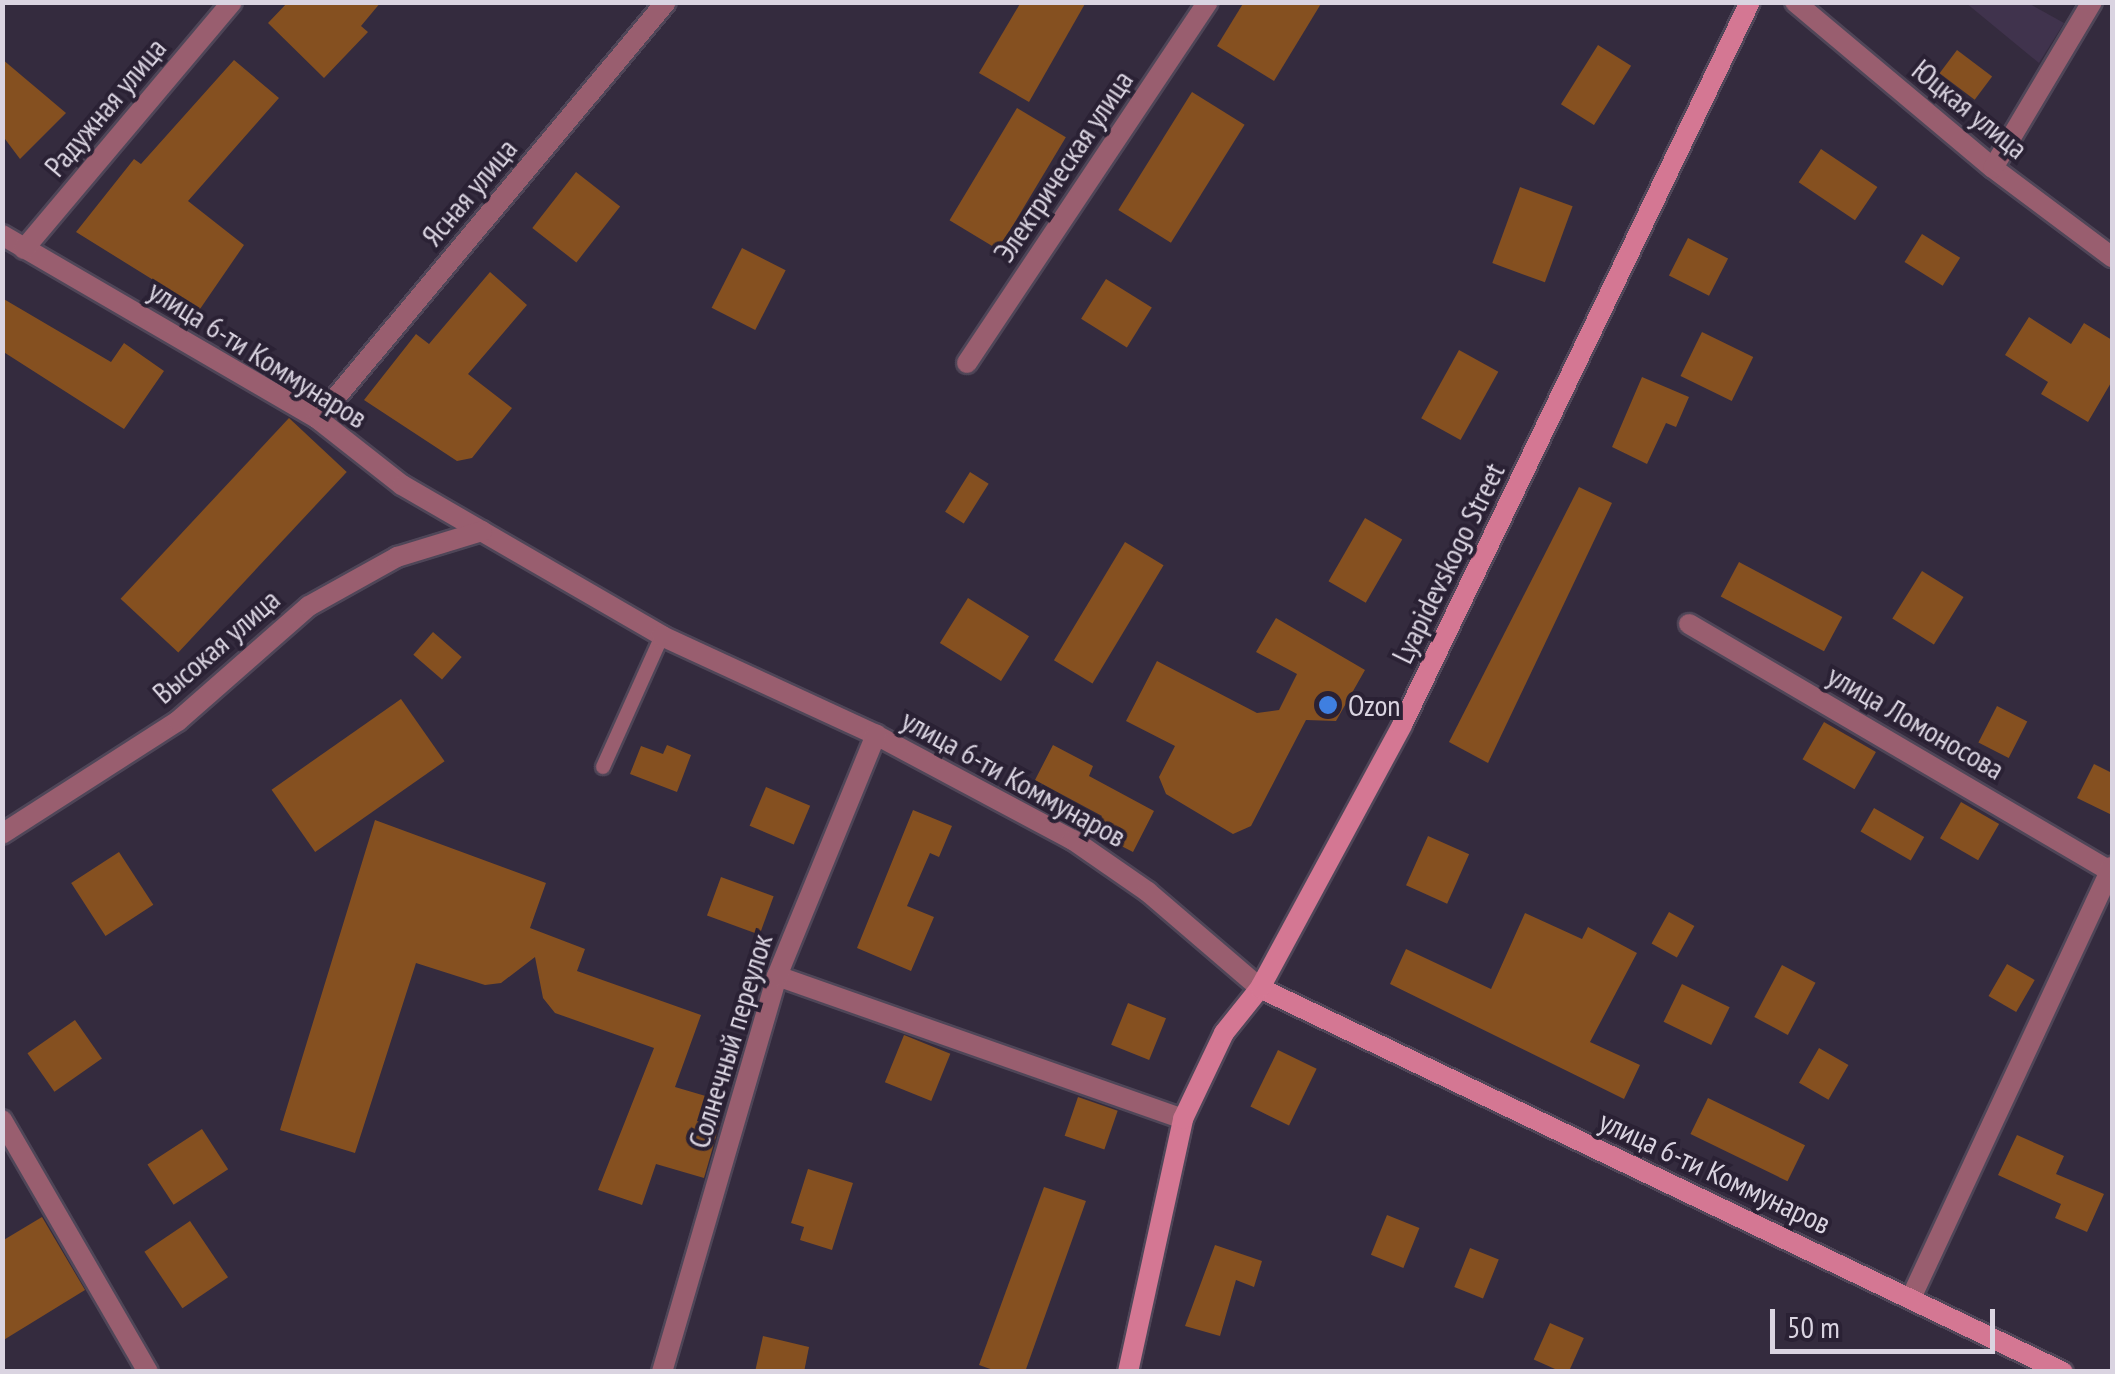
<!DOCTYPE html>
<meta charset="utf-8">
<style>
body{margin:0}
#map{position:relative;width:2115px;height:1374px;overflow:hidden;background:#342b3e;font-family:"PT Sans Narrow",sans-serif}
div>[style]{position:absolute}
.built>*{inset:0;background:#40334d}
.building>*{inset:0;background:#855020;transform-origin:0 0}
.roads{filter:drop-shadow(2px 0 #4f4658) drop-shadow(-2px 0 #4f4658) drop-shadow(0 2px #4f4658) drop-shadow(0 -2px #4f4658)}
.lane>*{height:14px;margin:-7px;padding:0 7px;transform-origin:7px;border-radius:7px;background:#995e6f}
.street>*{height:20px;margin:-10px;padding:0 10px;transform-origin:10px;border-radius:10px;background:#995e6f}
.secondary>*{height:20px;margin:-10px;padding:0 10px;transform-origin:10px;border-radius:10px;background:#d47793}
.dots>*{width:28px;height:28px;translate:-50% -50%;box-sizing:border-box;border:5px solid #2a2134;border-radius:50%}
span{translate:-50% -50%;white-space:nowrap;text-align:center;line-height:1.15;-webkit-text-stroke:8px #2a2134;paint-order:stroke}
.street-label{font-size:30px;color:#dad4e1}
.poi-label{font-size:30px;color:#dad4e1}
.left{translate:0 -50%;text-align:left}
.frame{position:absolute;inset:0;border:5px solid #dad4e1;pointer-events:none}
.scale{position:absolute;left:1770px;top:1309px;width:225px;height:45px;box-sizing:border-box;border:5px solid #dad4e1;border-top:0;padding-left:12px;font-size:30px;line-height:35px;white-space:nowrap;color:#dad4e1;-webkit-text-stroke:8px #2a2134;paint-order:stroke}
</style>
<div id="map">
<div class="built">
<i style="clip-path:polygon(1966px 3px,2028px 3px,2064px 23px,2039px 63px)"></i>
</div>
<div class="building">
<i style="clip-path:polygon(288px 2px,381px 2px,361px 26px,368px 32px,324px 78px,268px 23px)"></i>
<i style="clip-path:polygon(1021px 2px,1086px 2px,1029px 102px,979px 73px)"></i>
<i style="clip-path:polygon(1244px 2px,1322px 2px,1274px 81px,1217px 46px)"></i>
<i style="left:1598px;top:45px;width:39px;height:70px;rotate:32deg"></i>
<i style="left:1957px;top:50px;width:44px;height:29px;rotate:37deg"></i>
<i style="clip-path:polygon(2px 59px,66px 113px,20px 159px,2px 135px)"></i>
<i style="clip-path:polygon(234px 60px,279px 98px,188px 201px,244px 245px,200px 309px,76px 232px,134px 159px,141px 164px)"></i>
<i style="left:1192px;top:92px;width:62px;height:139px;rotate:32deg"></i>
<i style="left:1017px;top:108px;width:57px;height:131px;rotate:31deg"></i>
<i style="left:1821px;top:149px;width:68px;height:40px;rotate:34deg"></i>
<i style="left:576px;top:172px;width:56px;height:71px;rotate:38deg"></i>
<i style="left:1520px;top:187px;width:56px;height:81px;rotate:20deg"></i>
<i style="left:1922px;top:234px;width:45px;height:33px;rotate:32deg"></i>
<i style="left:1688px;top:238px;width:45px;height:42px;rotate:27deg"></i>
<i style="left:742px;top:248px;width:49px;height:67px;rotate:27deg"></i>
<i style="clip-path:polygon(490px 272px,527px 305px,468px 374px,512px 408px,472px 458px,457px 461px,364px 400px,416px 334px,429px 344px)"></i>
<i style="left:1106px;top:279px;width:54px;height:47px;rotate:32deg"></i>
<i style="clip-path:polygon(2px 298px,111px 362px,124px 343px,164px 371px,124px 429px,2px 351px)"></i>
<i style="clip-path:polygon(2029px 317px,2071px 344px,2084px 323px,2112px 340px,2112px 381px,2088px 422px,2041px 394px,2048px 382px,2005px 355px)"></i>
<i style="left:1702px;top:332px;width:57px;height:49px;rotate:26deg"></i>
<i style="left:1459px;top:350px;width:45px;height:78px;rotate:29deg"></i>
<i style="clip-path:polygon(1642px 377px,1689px 397px,1676px 427px,1666px 423px,1647px 464px,1612px 447px)"></i>
<i style="left:289px;top:418px;width:79px;height:247px;rotate:43deg"></i>
<i style="left:970px;top:472px;width:22px;height:47px;rotate:32deg"></i>
<i style="clip-path:polygon(1579px 487px,1612px 503px,1488px 763px,1449px 742px)"></i>
<i style="left:1365px;top:518px;width:43px;height:73px;rotate:30deg"></i>
<i style="left:1125px;top:542px;width:45px;height:138px;rotate:31deg"></i>
<i style="left:1739px;top:562px;width:117px;height:39px;rotate:28deg"></i>
<i style="left:1922px;top:571px;width:49px;height:56px;rotate:32deg"></i>
<i style="left:968px;top:598px;width:72px;height:53px;rotate:32deg"></i>
<i style="clip-path:polygon(1276px 618px,1365px 670px,1336px 721px,1306px 720px,1251px 826px,1233px 834px,1166px 794px,1159px 777px,1175px 746px,1126px 721px,1157px 661px,1257px 713px,1279px 710px,1297px 674px,1256px 652px)"></i>
<i style="left:433px;top:632px;width:38px;height:30px;rotate:41deg"></i>
<i style="left:401px;top:699px;width:76px;height:158px;rotate:55deg"></i>
<i style="left:1997px;top:706px;width:34px;height:41px;rotate:27deg"></i>
<i style="left:1824px;top:722px;width:60px;height:43px;rotate:30deg"></i>
<i style="clip-path:polygon(667px 745px,691px 755px,677px 792px,630px 774px,641px 746px,663px 754px)"></i>
<i style="clip-path:polygon(1053px 745px,1093px 766px,1089px 776px,1154px 811px,1133px 852px,1094px 832px,1102px 816px,1035px 780px)"></i>
<i style="clip-path:polygon(2094px 764px,2112px 773px,2112px 815px,2077px 798px)"></i>
<i style="left:766px;top:787px;width:48px;height:42px;rotate:23deg"></i>
<i style="left:1961px;top:802px;width:44px;height:42px;rotate:30deg"></i>
<i style="left:1874px;top:808px;width:58px;height:27px;rotate:30deg"></i>
<i style="clip-path:polygon(913px 810px,952px 826px,939px 857px,930px 853px,907px 906px,934px 917px,911px 971px,857px 948px)"></i>
<i style="clip-path:polygon(375px 820px,546px 883px,530px 928px,585px 949px,577px 971px,701px 1015px,675px 1087px,726px 1102px,704px 1178px,656px 1164px,642px 1205px,598px 1190px,654px 1048px,555px 1013px,543px 998px,535px 957px,501px 983px,485px 985px,416px 963px,355px 1153px,280px 1130px)"></i>
<i style="left:1428px;top:836px;width:45px;height:54px;rotate:24deg"></i>
<i style="left:119px;top:852px;width:63px;height:57px;rotate:57deg"></i>
<i style="left:721px;top:877px;width:56px;height:41px;rotate:20deg"></i>
<i style="left:1669px;top:912px;width:29px;height:36px;rotate:29deg"></i>
<i style="clip-path:polygon(1525px 913px,1582px 939px,1588px 927px,1637px 953px,1590px 1042px,1640px 1065px,1624px 1099px,1390px 984px,1406px 949px,1491px 989px)"></i>
<i style="left:2007px;top:964px;width:32px;height:37px;rotate:30deg"></i>
<i style="left:1782px;top:965px;width:38px;height:59px;rotate:28deg"></i>
<i style="left:1682px;top:984px;width:53px;height:42px;rotate:26deg"></i>
<i style="left:1128px;top:1003px;width:41px;height:45px;rotate:22deg"></i>
<i style="left:75px;top:1020px;width:47px;height:58px;rotate:55deg"></i>
<i style="left:904px;top:1035px;width:50px;height:51px;rotate:22deg"></i>
<i style="left:1819px;top:1048px;width:34px;height:40px;rotate:30deg"></i>
<i style="left:1278px;top:1050px;width:43px;height:63px;rotate:26deg"></i>
<i style="left:1078px;top:1097px;width:42px;height:41px;rotate:19deg"></i>
<i style="left:1708px;top:1098px;width:108px;height:40px;rotate:26deg"></i>
<i style="left:202px;top:1129px;width:48px;height:65px;rotate:57deg"></i>
<i style="clip-path:polygon(2017px 1135px,2064px 1156px,2056px 1174px,2104px 1194px,2087px 1232px,2055px 1218px,2061px 1204px,1998px 1175px)"></i>
<i style="clip-path:polygon(808px 1169px,853px 1183px,832px 1250px,800px 1240px,804px 1227px,791px 1223px)"></i>
<i style="clip-path:polygon(1044px 1187px,1086px 1201px,1025px 1372px,999px 1372px,979px 1365px)"></i>
<i style="left:1387px;top:1215px;width:35px;height:43px;rotate:22deg"></i>
<i style="clip-path:polygon(42px 1217px,85px 1290px,2px 1341px,2px 1241px)"></i>
<i style="left:190px;top:1221px;width:68px;height:55px;rotate:56deg"></i>
<i style="clip-path:polygon(1215px 1245px,1262px 1261px,1254px 1287px,1236px 1280px,1220px 1336px,1185px 1326px)"></i>
<i style="left:1470px;top:1248px;width:31px;height:42px;rotate:22deg"></i>
<i style="left:1550px;top:1323px;width:37px;height:40px;rotate:24deg"></i>
<i style="clip-path:polygon(763px 1336px,809px 1347px,804px 1372px,755px 1372px)"></i>
</div>
<div class="roads">
<div class="lane">
<i style="left:603px;top:767px;width:144px;rotate:-65.8deg"></i>
</div>
<div class="street">
<i style="left:1795px;top:2px;width:258px;rotate:40deg"></i>
<i style="left:1993px;top:168px;width:149px;rotate:36.8deg"></i>
<i style="left:1993px;top:168px;width:193px;rotate:-59.2deg"></i>
<i style="left:2px;top:235px;width:366px;rotate:30.2deg"></i>
<i style="left:318px;top:419px;width:107px;rotate:38.2deg"></i>
<i style="left:402px;top:485px;width:301px;rotate:30.1deg"></i>
<i style="left:662px;top:636px;width:236px;rotate:24.8deg"></i>
<i style="left:876px;top:735px;width:223px;rotate:28.1deg"></i>
<i style="left:1073px;top:840px;width:91px;rotate:34.7deg"></i>
<i style="left:1148px;top:892px;width:148px;rotate:40.6deg"></i>
<i style="left:24px;top:249px;width:323px;rotate:-49.9deg"></i>
<i style="left:967px;top:363px;width:434px;rotate:-56.3deg"></i>
<i style="left:318px;top:419px;width:543px;rotate:-50.15deg"></i>
<i style="left:1689px;top:624px;width:490px;rotate:30.4deg"></i>
<i style="left:2px;top:834px;width:209px;rotate:-32.7deg"></i>
<i style="left:178px;top:721px;width:174px;rotate:-41.3deg"></i>
<i style="left:309px;top:606px;width:101px;rotate:-29.1deg"></i>
<i style="left:397px;top:557px;width:89px;rotate:-17deg"></i>
<i style="left:777px;top:976px;width:430px;rotate:19.4deg"></i>
<i style="left:2px;top:1120px;width:291px;rotate:59.9deg"></i>
<i style="left:1911px;top:1298px;width:476px;rotate:-65deg"></i>
<i style="left:662px;top:1372px;width:412px;rotate:-73.8deg"></i>
<i style="left:777px;top:976px;width:261px;rotate:-67.7deg"></i>
</div>
<div class="secondary">
<i style="left:1260px;top:988px;width:890px;rotate:25.56deg"></i>
<i style="left:1128px;top:1372px;width:259px;rotate:-77.7deg"></i>
<i style="left:1183px;top:1119px;width:95px;rotate:-64.5deg"></i>
<i style="left:1224px;top:1033px;width:58px;rotate:-51.3deg"></i>
<i style="left:1260px;top:988px;width:299px;rotate:-61.6deg"></i>
<i style="left:1402px;top:725px;width:802px;rotate:-64.3deg"></i>
</div>
</div>
<div class="dots">
<i style="left:1328px;top:705px;background:#3f7fe0"></i>
</div>
<div class="street-label">
<span style="left:105px;top:107px;rotate:-50deg">Радужная улица</span>
<span style="left:1970px;top:109px;rotate:39deg">Юцкая улица</span>
<span style="left:1063px;top:166px;rotate:-56deg">Электрическая улица</span>
<span style="left:469px;top:192px;rotate:-50deg">Ясная улица</span>
<span style="left:258px;top:354px;rotate:32deg">улица 6-ти Коммунаров</span>
<span style="left:1448px;top:563px;rotate:-64deg">Lyapidevskogo Street</span>
<span style="left:216px;top:646px;rotate:-41deg">Высокая улица</span>
<span style="left:1916px;top:722px;rotate:30deg">улица Ломоносова</span>
<span style="left:1014px;top:778px;rotate:29deg">улица 6-ти Коммунаров</span>
<span style="left:730px;top:1041px;rotate:-73deg">Солнечный переулок</span>
<span style="left:1715px;top:1172px;rotate:25deg">улица 6-ти Коммунаров</span>
</div>
<div class="poi-label">
<span class="left" style="left:1348px;top:705px">Ozon</span>
</div>
<div class="frame"></div>
<div class="scale">50 m</div>
</div>
